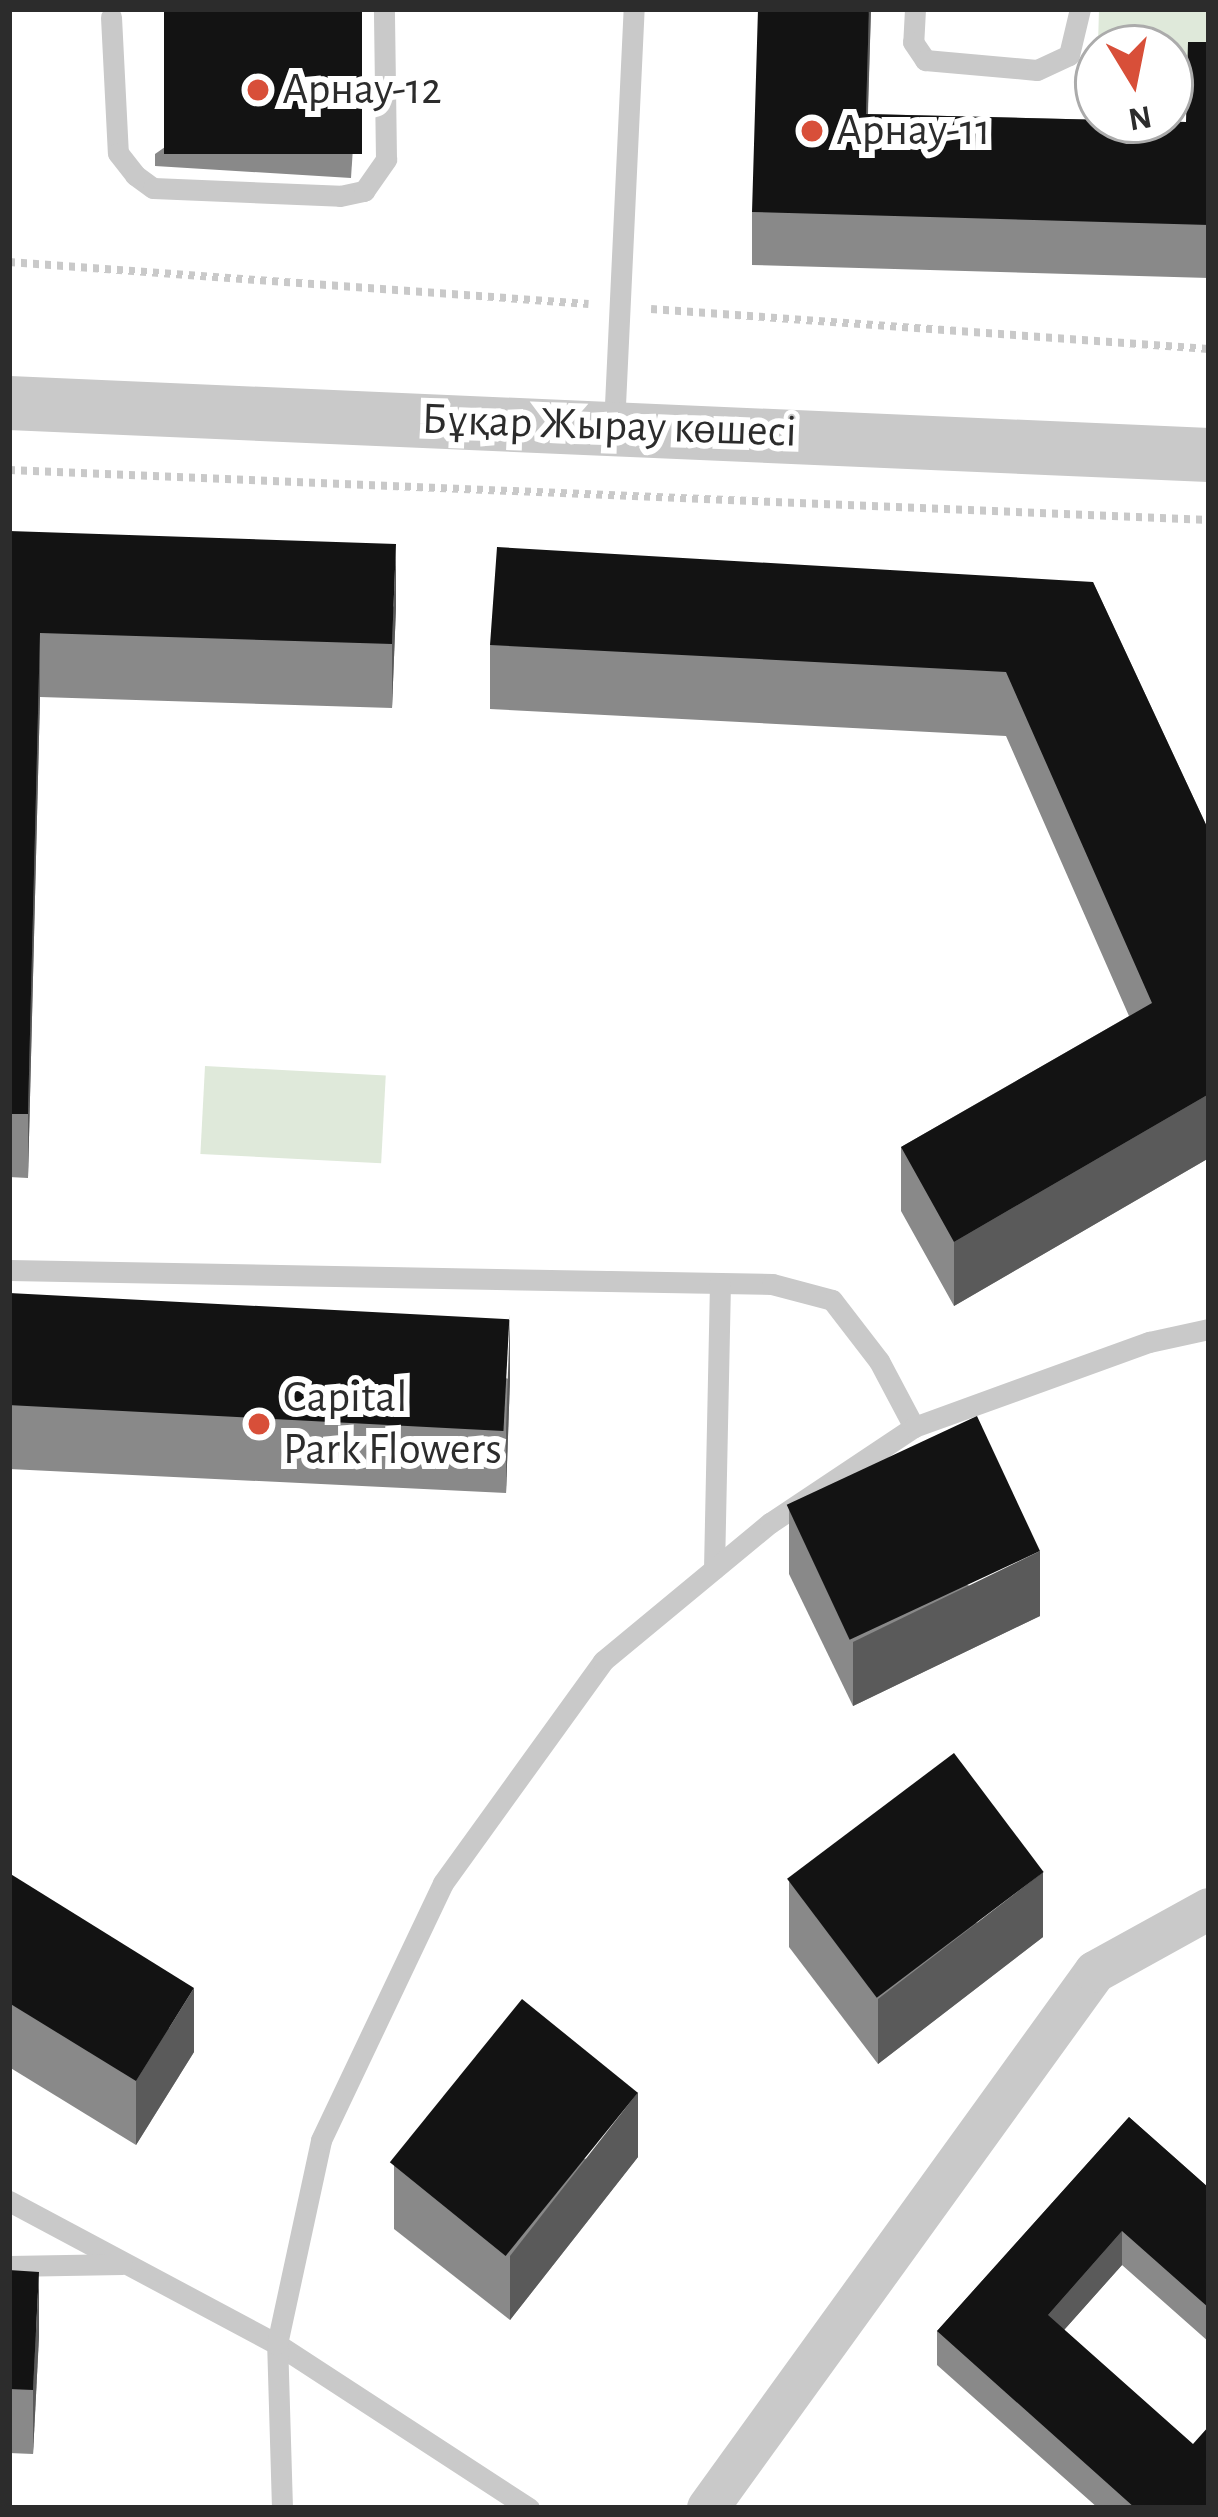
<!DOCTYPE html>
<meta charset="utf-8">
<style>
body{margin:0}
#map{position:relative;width:1218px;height:2517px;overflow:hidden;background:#fff;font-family:"Alegreya Sans",sans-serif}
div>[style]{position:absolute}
.green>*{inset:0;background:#dfe9da;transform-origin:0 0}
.path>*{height:8px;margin-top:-4px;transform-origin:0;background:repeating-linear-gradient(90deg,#c9c9c9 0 6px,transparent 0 12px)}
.service>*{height:21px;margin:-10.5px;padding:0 10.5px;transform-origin:10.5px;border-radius:10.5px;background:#c9c9c9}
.minor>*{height:42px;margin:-21px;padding:0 21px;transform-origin:21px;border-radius:21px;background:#c9c9c9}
.tertiary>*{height:54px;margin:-27px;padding:0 27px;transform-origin:27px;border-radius:27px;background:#c9c9c9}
.wall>*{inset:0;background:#898989}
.shaded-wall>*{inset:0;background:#5a5a5a}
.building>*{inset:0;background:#131313;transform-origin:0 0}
.dots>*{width:33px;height:33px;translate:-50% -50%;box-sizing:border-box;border:6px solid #fff;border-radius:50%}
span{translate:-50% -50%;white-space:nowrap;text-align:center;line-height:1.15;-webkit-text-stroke:12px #fff;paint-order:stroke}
.poi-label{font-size:45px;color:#2c2c2c}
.left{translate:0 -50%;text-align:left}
.street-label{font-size:45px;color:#2c2c2c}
.frame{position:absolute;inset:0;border:12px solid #2c2c2c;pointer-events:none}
.north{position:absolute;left:1074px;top:24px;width:120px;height:120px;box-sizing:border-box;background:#fff;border:3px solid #ababab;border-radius:50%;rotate:170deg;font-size:33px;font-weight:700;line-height:48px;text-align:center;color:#2c2c2c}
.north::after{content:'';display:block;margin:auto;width:42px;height:54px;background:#d84f39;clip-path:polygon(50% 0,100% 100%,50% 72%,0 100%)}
</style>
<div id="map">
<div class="green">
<i style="clip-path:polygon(1099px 9px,1209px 9px,1209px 86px,1170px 84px,1170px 48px,1098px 48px,1097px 80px)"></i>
<i style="left:205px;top:1066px;width:181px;height:88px;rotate:3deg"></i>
</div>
<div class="path">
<i style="left:9px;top:262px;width:581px;rotate:4.15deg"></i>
<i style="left:651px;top:309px;width:559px;rotate:4.1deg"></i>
<i style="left:9px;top:470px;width:1201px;rotate:2.39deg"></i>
</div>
<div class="service">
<i style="left:915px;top:9px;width:33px;rotate:93deg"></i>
<i style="left:913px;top:42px;width:22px;rotate:56deg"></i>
<i style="left:925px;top:60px;width:112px;rotate:5.1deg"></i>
<i style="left:1037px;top:70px;width:35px;rotate:-25deg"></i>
<i style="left:1069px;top:55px;width:47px;rotate:-76.6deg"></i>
<i style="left:111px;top:17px;width:136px;rotate:87.1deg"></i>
<i style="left:118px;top:153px;width:28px;rotate:52deg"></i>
<i style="left:135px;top:175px;width:22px;rotate:36deg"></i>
<i style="left:153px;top:188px;width:187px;rotate:2.4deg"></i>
<i style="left:340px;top:196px;width:25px;rotate:-12deg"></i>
<i style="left:364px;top:191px;width:39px;rotate:-55deg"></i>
<i style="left:386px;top:159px;width:150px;rotate:-90.8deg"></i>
<i style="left:614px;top:426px;width:417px;rotate:-87.3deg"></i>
<i style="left:9px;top:1270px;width:763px;rotate:1.05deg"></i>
<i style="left:772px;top:1284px;width:62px;rotate:14.9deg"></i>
<i style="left:832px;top:1300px;width:77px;rotate:52.4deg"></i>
<i style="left:879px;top:1361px;width:75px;rotate:62.1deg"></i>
<i style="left:714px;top:1569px;width:286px;rotate:-88.8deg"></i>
<i style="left:9px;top:2201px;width:304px;rotate:28.1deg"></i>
<i style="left:277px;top:2344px;width:301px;rotate:33.1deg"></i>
<i style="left:9px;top:2266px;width:113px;rotate:-1deg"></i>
<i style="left:282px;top:2508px;width:164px;rotate:-91.7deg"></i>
<i style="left:277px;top:2344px;width:209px;rotate:-77.8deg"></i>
<i style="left:321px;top:2140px;width:284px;rotate:-64.6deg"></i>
<i style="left:443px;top:1883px;width:274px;rotate:-54.2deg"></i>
<i style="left:603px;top:1661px;width:217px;rotate:-39.6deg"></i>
<i style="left:770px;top:1523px;width:173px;rotate:-33.7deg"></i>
<i style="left:914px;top:1427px;width:250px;rotate:-19.9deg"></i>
<i style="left:1149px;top:1342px;width:61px;rotate:-12.2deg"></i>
</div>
<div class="minor">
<i style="left:708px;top:2508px;width:661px;rotate:-54.17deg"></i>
<i style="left:1095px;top:1972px;width:130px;rotate:-28.9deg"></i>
</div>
<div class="tertiary">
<i style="left:9px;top:403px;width:1201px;rotate:2.48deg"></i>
</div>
<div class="wall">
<i style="clip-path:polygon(362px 9px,351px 178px,155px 166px,155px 154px)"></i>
<i style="clip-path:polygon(871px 9px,868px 114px,1186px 122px,1209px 42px,1209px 278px,752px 265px,752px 212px)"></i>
<i style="clip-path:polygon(9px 531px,396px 607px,392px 708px,40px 697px,28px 1178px,9px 1177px)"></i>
<i style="clip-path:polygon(1093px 582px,1209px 831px,1209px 1158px,954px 1306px,901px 1211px,901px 1147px,1129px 1016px,1006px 736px,490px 709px,490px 645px)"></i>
<i style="clip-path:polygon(9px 1293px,510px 1379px,506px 1493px,9px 1469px)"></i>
<i style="clip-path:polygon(789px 1509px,1040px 1616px,853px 1706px,789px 1574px)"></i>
<i style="clip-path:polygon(9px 1873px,194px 2052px,136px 2145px,9px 2067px)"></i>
<i style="clip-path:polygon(789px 1882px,1043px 1937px,878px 2064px,789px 1947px)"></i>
<i style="clip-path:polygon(1129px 2117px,1209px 2188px,1209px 2342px,1122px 2265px,1064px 2330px,1209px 2508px,1098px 2508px,937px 2365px,937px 2331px)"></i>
<i style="clip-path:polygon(638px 2157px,510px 2320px,394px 2229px,394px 2165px)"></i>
<i style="clip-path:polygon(9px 2270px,39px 2336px,33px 2454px,9px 2453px)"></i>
</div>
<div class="shaded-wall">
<i style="clip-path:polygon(869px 9px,871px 9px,866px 167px,866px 114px)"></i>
<i style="clip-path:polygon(396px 544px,396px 607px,392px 708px,392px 644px)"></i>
<i style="clip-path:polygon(40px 633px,40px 697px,28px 1178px,28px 1114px)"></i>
<i style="clip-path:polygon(1209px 1094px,1209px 1158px,954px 1306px,954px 1242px)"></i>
<i style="clip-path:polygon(510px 1315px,510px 1379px,506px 1493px,506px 1429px)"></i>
<i style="clip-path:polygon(1040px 1551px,1040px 1616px,853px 1706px,853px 1642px)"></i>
<i style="clip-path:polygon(1043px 1872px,1043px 1937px,878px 2064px,878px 1999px)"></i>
<i style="clip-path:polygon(194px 1988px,194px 2052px,136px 2145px,136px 2081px)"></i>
<i style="clip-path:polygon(638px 2092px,638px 2157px,510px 2320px,510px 2256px)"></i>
<i style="clip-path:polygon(1122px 2231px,1122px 2265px,1048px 2348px,1048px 2315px)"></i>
<i style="clip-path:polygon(39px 2272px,39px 2336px,33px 2454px,33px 2390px)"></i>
</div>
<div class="building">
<i style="left:164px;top:9px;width:198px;height:145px"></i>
<i style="clip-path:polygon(758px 9px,869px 9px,866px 114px,1186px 122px,1188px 42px,1209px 42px,1209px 225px,752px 212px)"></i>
<i style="clip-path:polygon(9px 531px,396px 544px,392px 644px,40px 633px,28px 1114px,9px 1114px)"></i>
<i style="clip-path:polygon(497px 547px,1093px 582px,1209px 831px,1209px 1094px,954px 1242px,901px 1147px,1152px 1003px,1006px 672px,490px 645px)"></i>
<i style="left:9px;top:1293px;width:501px;height:112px;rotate:3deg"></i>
<i style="left:977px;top:1416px;width:149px;height:210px;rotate:65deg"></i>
<i style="left:954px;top:1753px;width:149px;height:209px;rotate:53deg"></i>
<i style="clip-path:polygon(9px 1873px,194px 1988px,136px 2081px,9px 2003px)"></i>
<i style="left:522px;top:1999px;width:149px;height:210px;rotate:39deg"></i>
<i style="clip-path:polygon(1129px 2117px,1209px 2188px,1209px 2308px,1122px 2231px,1048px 2315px,1193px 2444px,1209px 2426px,1209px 2508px,1135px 2508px,937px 2331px)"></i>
<i style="clip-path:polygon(9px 2270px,39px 2272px,33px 2390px,9px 2389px)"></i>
</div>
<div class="dots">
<i style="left:258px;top:90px;background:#d84f39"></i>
<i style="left:812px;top:131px;background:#d84f39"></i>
<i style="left:259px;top:1424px;background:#d84f39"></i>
</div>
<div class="poi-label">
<span class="left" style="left:282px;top:90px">Арнау-12</span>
<span class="left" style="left:836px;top:131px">Арнау-11</span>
<span class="left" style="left:283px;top:1424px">Capital<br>Park Flowers</span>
</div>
<div class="street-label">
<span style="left:609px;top:426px;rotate:2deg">Бұқар Жырау көшесі</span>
</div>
<div class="frame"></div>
<div class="north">N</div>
</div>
